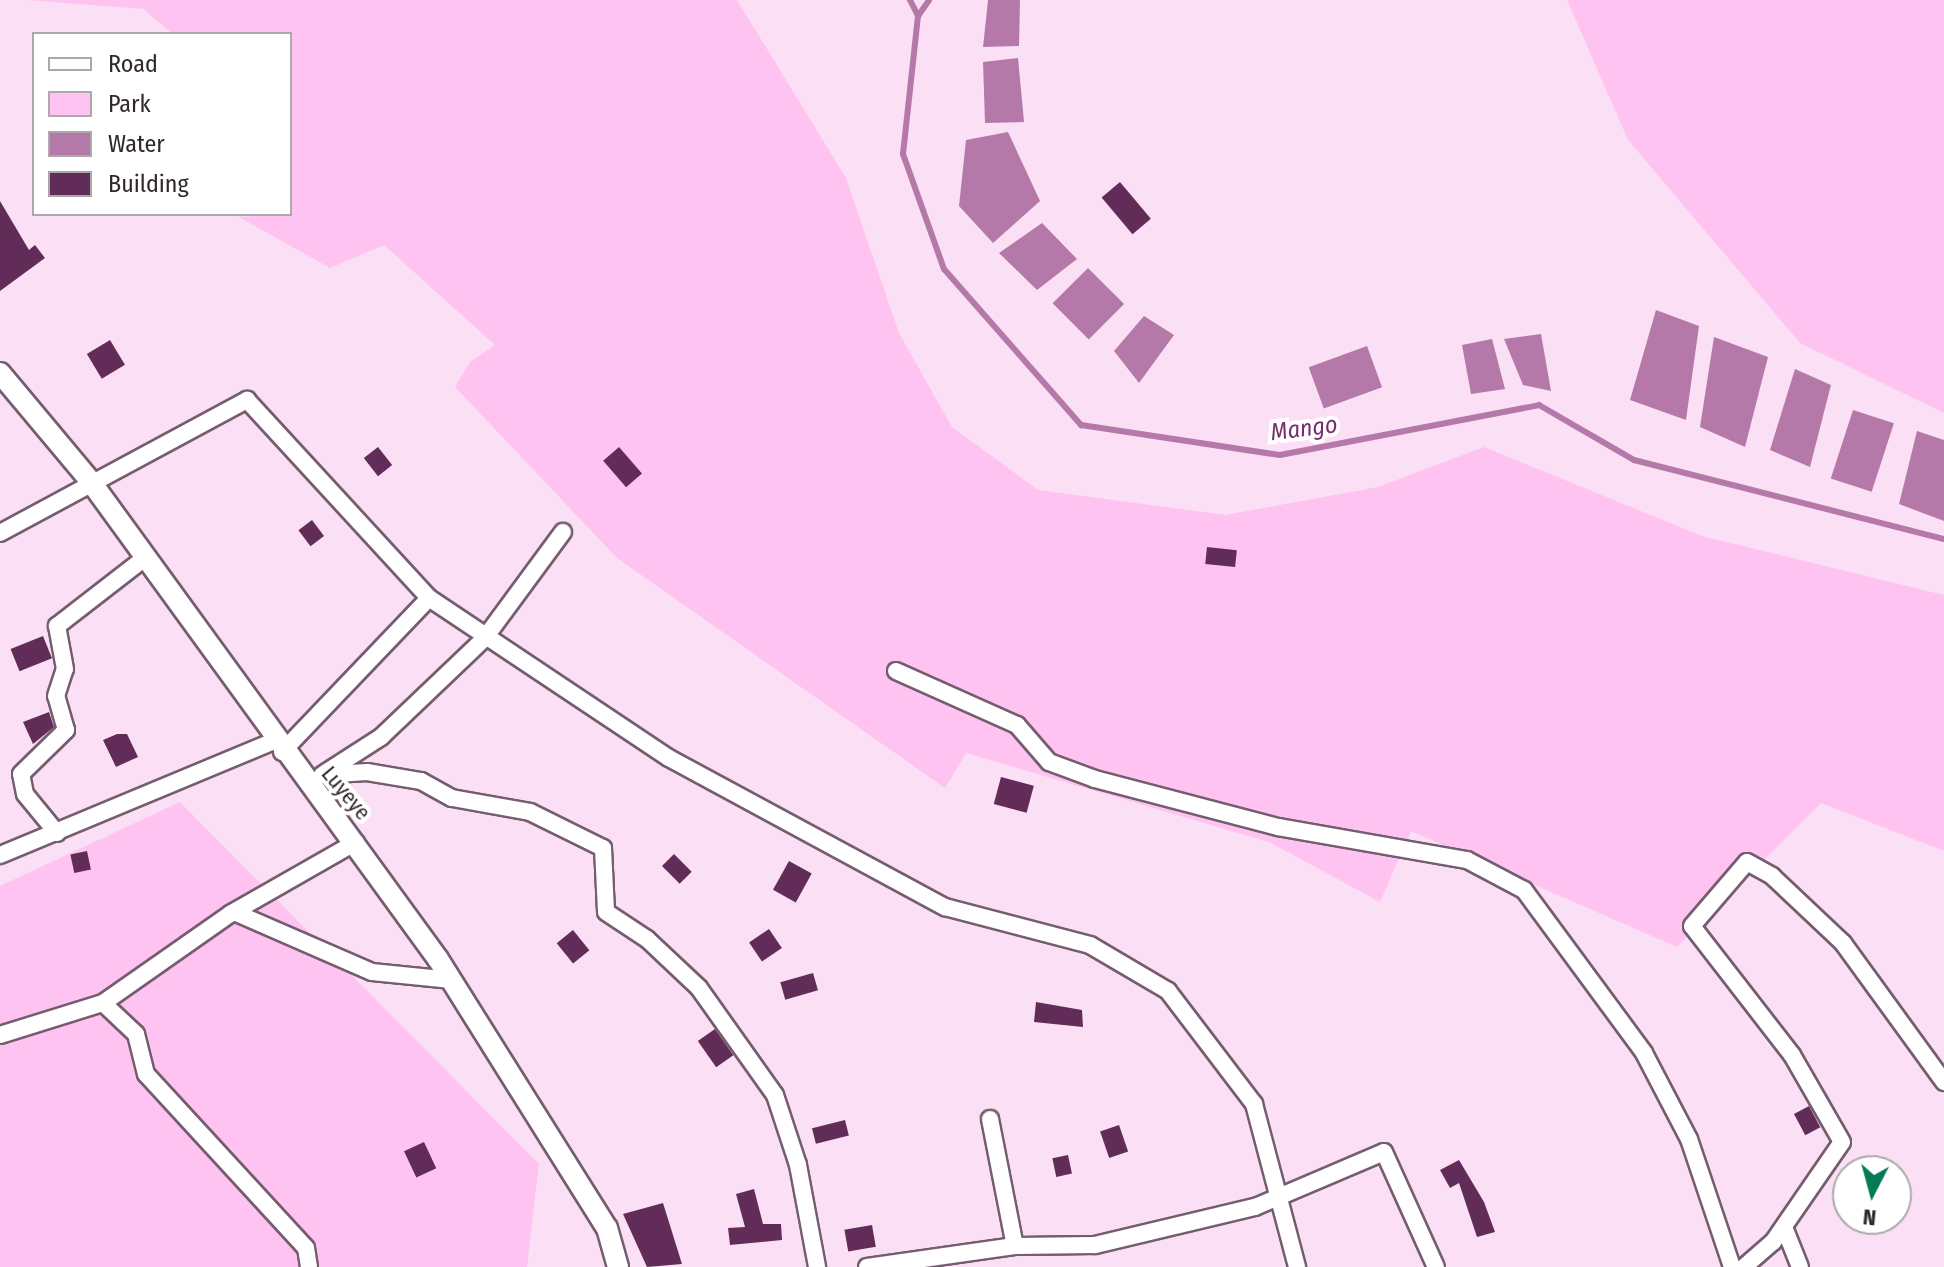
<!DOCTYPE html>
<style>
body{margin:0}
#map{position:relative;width:1944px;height:1267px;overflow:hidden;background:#fbe0f5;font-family:"Fira Sans Condensed",sans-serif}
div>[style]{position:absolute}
.green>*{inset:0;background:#fec3f1}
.water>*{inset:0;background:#b579a9;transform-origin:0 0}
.stream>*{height:6px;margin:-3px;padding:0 3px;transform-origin:3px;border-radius:3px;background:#b579a9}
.building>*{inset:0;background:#622c59;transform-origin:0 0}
.roads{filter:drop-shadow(2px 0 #755d70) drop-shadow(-2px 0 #755d70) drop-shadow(0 2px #755d70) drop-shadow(0 -2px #755d70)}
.minor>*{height:16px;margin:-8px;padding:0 8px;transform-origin:8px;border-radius:8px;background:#fff}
.tertiary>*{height:20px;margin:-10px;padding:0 10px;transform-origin:10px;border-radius:10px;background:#fff}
span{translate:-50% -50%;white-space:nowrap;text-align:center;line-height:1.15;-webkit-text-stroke:8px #fff;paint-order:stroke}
.street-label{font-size:22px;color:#31272e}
.water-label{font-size:24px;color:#762d6b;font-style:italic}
.legend{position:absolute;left:32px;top:32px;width:260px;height:184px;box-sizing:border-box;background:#fff;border:2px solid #ada9ab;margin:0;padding:10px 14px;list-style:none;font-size:24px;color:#31272e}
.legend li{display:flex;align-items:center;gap:16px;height:40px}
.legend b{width:40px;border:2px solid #ada9ab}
.north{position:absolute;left:1832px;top:1155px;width:80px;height:80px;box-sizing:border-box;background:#fff;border:2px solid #ada9ab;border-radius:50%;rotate:186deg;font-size:22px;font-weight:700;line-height:32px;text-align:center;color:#31272e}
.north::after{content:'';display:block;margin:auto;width:28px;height:36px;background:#047a57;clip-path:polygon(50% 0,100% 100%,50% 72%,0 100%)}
</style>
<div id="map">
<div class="green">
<i style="clip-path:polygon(27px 0,737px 0,846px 178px,899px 333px,952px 427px,1038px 490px,1225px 515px,1378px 487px,1484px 447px,1702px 536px,1944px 595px,1944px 851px,1821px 803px,1677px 947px,1411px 831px,1380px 902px,1269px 842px,966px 753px,945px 788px,617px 558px,455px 387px,470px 362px,495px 345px,384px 245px,330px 268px,239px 217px,290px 214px,290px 34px,173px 34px,143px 9px)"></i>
<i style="clip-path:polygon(1567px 0,1944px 0,1944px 413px,1800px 343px,1628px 140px)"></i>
<i style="clip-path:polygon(180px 802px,539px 1164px,527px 1267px,0 1267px,0 886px)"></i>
</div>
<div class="water">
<i style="clip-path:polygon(988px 0,1020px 0,1019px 46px,983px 47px)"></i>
<i style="clip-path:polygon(1018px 58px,1024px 122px,985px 123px,983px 62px)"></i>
<i style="clip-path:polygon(1008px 132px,1040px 201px,993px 243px,959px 206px,966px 140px)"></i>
<i style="clip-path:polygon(1042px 223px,1077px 259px,1037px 290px,999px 253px)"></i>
<i style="left:1088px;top:268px;width:51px;height:50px;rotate:45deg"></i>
<i style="clip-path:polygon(1656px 310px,1699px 326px,1686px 420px,1630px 400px)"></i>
<i style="clip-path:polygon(1144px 316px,1174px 335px,1139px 383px,1114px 351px)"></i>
<i style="clip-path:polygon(1541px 334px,1551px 391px,1523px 385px,1504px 339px)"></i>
<i style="clip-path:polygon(1714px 337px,1768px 357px,1745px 447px,1700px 427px)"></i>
<i style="clip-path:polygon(1492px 339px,1505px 389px,1471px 394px,1462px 345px)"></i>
<i style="left:1367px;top:346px;width:44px;height:62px;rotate:70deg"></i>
<i style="clip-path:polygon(1795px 369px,1831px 385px,1810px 467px,1770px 450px)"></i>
<i style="left:1853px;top:410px;width:43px;height:72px;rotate:18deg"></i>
<i style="clip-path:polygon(1917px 431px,1944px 440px,1944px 521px,1899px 504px)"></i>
</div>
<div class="stream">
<i style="left:910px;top:0;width:18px;rotate:63deg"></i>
<i style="left:918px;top:16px;width:139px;rotate:96.2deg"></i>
<i style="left:903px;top:154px;width:122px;rotate:70.4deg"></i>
<i style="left:944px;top:269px;width:208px;rotate:48.7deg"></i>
<i style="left:1081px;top:425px;width:201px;rotate:8.6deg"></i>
<i style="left:1280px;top:455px;width:264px;rotate:-10.9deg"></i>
<i style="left:1539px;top:405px;width:110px;rotate:30.1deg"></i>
<i style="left:1634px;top:460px;width:320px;rotate:14.3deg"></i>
<i style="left:918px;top:16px;width:19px;rotate:-55deg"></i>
</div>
<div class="building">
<i style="left:1120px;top:182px;width:48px;height:24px;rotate:50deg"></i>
<i style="clip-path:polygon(0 201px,29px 250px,35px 245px,45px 258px,0 291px)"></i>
<i style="left:110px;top:340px;width:29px;height:27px;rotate:59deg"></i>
<i style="left:378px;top:447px;width:23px;height:18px;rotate:52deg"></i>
<i style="left:619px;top:447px;width:35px;height:21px;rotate:49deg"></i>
<i style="left:312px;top:520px;width:20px;height:17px;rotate:53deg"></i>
<i style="left:1207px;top:547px;width:30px;height:17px;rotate:6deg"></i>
<i style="left:43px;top:636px;width:24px;height:35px;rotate:68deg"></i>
<i style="clip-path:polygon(49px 712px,54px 727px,33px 744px,23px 722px)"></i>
<i style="clip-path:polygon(117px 734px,127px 734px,138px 757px,116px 767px,103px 740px)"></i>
<i style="left:1001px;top:777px;width:34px;height:28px;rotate:15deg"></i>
<i style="left:87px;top:851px;width:19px;height:17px;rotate:78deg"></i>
<i style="left:674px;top:854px;width:25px;height:17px;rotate:45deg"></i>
<i style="left:789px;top:861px;width:26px;height:33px;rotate:29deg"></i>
<i style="left:769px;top:929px;width:23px;height:24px;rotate:56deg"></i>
<i style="left:573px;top:930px;width:26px;height:21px;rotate:51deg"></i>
<i style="left:813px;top:973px;width:18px;height:34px;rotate:74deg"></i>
<i style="clip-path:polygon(1036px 1002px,1082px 1010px,1083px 1027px,1034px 1022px)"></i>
<i style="left:715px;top:1029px;width:32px;height:21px;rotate:55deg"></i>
<i style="left:1809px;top:1106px;width:24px;height:17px;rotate:62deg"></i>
<i style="left:845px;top:1120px;width:16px;height:34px;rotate:76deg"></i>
<i style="left:1119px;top:1125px;width:28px;height:20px;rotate:71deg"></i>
<i style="left:424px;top:1142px;width:29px;height:22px;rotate:65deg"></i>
<i style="left:1068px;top:1155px;width:19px;height:16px;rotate:78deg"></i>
<i style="clip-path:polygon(1459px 1160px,1484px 1202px,1495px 1232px,1477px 1237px,1459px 1183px,1450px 1188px,1440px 1170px)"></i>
<i style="clip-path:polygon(754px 1189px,763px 1224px,781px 1224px,782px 1240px,730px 1245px,728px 1228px,745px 1227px,736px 1194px)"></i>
<i style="clip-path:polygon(663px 1203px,682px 1264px,647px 1267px,623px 1214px)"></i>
<i style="left:872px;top:1225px;width:22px;height:28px;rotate:80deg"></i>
</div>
<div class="roads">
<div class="minor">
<i style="left:0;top:533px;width:281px;rotate:-28.3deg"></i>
<i style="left:247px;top:400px;width:269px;rotate:47.4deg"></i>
<i style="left:429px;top:598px;width:288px;rotate:33.7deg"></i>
<i style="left:669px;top:758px;width:314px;rotate:28.4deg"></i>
<i style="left:945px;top:907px;width:150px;rotate:14.7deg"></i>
<i style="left:1090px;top:945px;width:91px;rotate:30.5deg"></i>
<i style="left:1168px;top:991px;width:142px;rotate:52.7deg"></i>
<i style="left:1254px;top:1104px;width:169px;rotate:75.2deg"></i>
<i style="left:896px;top:671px;width:133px;rotate:24.1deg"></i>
<i style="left:1017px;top:725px;width:49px;rotate:49.1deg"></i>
<i style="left:1049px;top:762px;width:49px;rotate:20.3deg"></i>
<i style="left:1095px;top:779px;width:189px;rotate:14.7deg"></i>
<i style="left:1278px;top:827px;width:192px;rotate:9.9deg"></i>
<i style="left:1467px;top:860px;width:64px;rotate:27.8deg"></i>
<i style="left:1524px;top:890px;width:202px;rotate:53.6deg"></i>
<i style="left:1644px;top:1053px;width:97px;rotate:62.4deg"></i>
<i style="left:1689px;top:1139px;width:135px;rotate:71.4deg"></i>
<i style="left:282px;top:752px;width:213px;rotate:-46.3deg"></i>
<i style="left:325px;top:773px;width:67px;rotate:-32.7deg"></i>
<i style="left:381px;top:737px;width:142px;rotate:-43.6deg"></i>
<i style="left:484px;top:639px;width:133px;rotate:-53.6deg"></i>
<i style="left:322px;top:775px;width:45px;rotate:-3.8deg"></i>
<i style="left:367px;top:772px;width:55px;rotate:9.5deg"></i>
<i style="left:421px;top:781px;width:35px;rotate:29deg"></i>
<i style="left:452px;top:798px;width:79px;rotate:10.2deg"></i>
<i style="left:530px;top:812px;width:81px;rotate:26.3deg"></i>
<i style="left:603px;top:848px;width:64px;rotate:87.3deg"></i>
<i style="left:606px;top:912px;width:49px;rotate:33.4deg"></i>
<i style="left:647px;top:939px;width:71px;rotate:43.3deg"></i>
<i style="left:699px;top:988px;width:131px;rotate:54.6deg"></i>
<i style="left:775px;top:1095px;width:74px;rotate:71.8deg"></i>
<i style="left:798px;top:1165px;width:104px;rotate:79.4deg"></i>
<i style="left:57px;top:833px;width:50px;rotate:-129.4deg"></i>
<i style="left:25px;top:794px;width:20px;rotate:-101deg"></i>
<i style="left:21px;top:774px;width:63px;rotate:-44.4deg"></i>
<i style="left:66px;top:730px;width:35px;rotate:-106deg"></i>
<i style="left:56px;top:696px;width:28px;rotate:-72deg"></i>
<i style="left:65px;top:669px;width:44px;rotate:-100.5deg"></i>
<i style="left:57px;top:626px;width:113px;rotate:-37.8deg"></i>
<i style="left:0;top:855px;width:297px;rotate:-22.6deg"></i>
<i style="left:234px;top:912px;width:150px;rotate:23.5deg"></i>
<i style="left:372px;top:972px;width:80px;rotate:5.7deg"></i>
<i style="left:103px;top:1003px;width:45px;rotate:43.2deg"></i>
<i style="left:136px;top:1034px;width:41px;rotate:76deg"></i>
<i style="left:146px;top:1074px;width:236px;rotate:47.4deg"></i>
<i style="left:306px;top:1248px;width:19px;rotate:81deg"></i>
<i style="left:0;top:1035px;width:108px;rotate:-17.3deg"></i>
<i style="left:103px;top:1003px;width:155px;rotate:-35deg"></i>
<i style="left:230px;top:914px;width:145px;rotate:-29.7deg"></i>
<i style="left:990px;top:1119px;width:129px;rotate:78.9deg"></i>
<i style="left:1784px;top:1227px;width:43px;rotate:68.2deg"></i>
<i style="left:867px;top:1267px;width:149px;rotate:-8.1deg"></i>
<i style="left:1015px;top:1246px;width:80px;rotate:-0.7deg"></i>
<i style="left:1095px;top:1245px;width:164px;rotate:-13.4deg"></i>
<i style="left:1255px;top:1207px;width:140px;rotate:-23.1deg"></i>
<i style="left:1384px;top:1152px;width:126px;rotate:65.7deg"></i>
<i style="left:1744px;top:1267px;width:38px;rotate:-41deg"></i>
<i style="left:1773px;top:1242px;width:121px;rotate:-55.4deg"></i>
<i style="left:1842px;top:1142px;width:100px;rotate:-119.9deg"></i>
<i style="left:1792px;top:1055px;width:163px;rotate:-127.8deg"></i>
<i style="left:1692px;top:926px;width:84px;rotate:-49.3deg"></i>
<i style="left:1747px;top:862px;width:29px;rotate:29deg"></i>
<i style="left:1772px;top:876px;width:98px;rotate:43.3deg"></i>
<i style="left:1843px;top:943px;width:172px;rotate:54deg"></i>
</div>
<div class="tertiary">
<i style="left:0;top:373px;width:142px;rotate:50.1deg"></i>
<i style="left:91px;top:482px;width:590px;rotate:53.97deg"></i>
<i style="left:438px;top:959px;width:318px;rotate:57.9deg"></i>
<i style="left:607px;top:1228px;width:41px;rotate:74.2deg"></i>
</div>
</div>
<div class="street-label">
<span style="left:346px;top:793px;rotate:50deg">Luyeye</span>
</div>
<div class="water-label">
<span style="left:1304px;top:429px;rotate:-7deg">Mango</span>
</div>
<ul class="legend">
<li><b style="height:10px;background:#fff"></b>Road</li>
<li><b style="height:22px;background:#fec3f1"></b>Park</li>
<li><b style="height:22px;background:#b579a9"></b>Water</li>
<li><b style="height:22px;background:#622c59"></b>Building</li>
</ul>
<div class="north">N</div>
</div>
